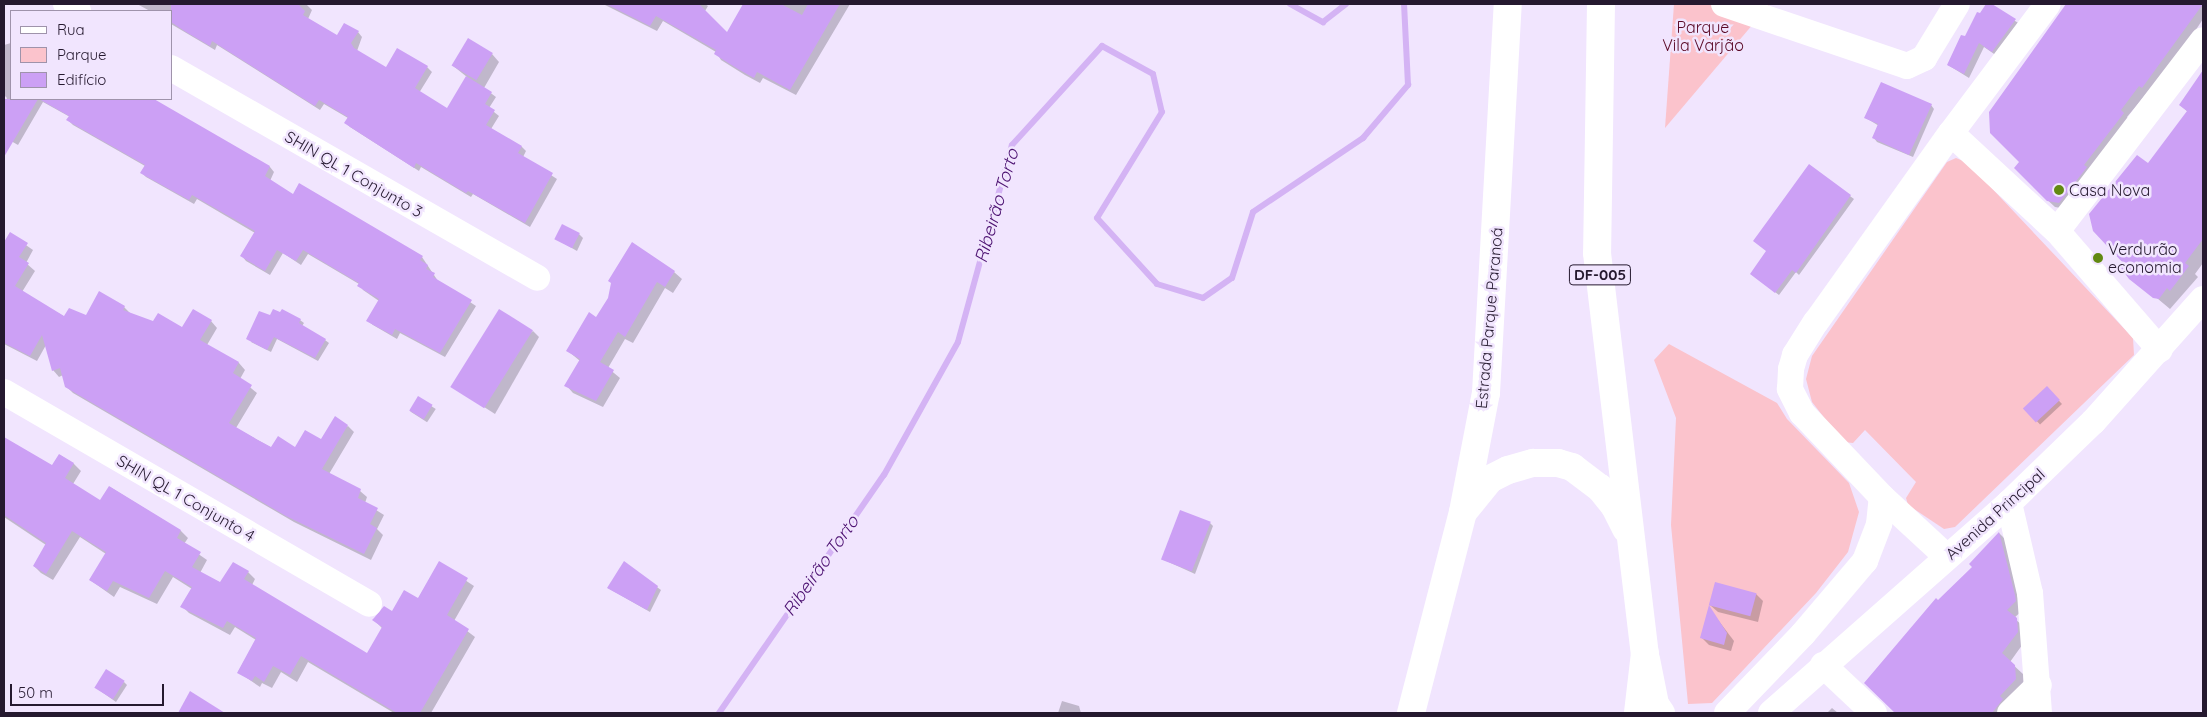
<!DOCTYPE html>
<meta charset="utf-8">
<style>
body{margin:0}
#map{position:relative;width:2207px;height:717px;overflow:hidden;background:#f1e5fe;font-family:Quicksand,sans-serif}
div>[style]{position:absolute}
.green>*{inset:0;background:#fbc3cc}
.shadow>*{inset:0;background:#0003;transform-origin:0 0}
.stream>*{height:6px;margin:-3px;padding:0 3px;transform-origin:3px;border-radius:3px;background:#d4b3f4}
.building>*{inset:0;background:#cca0f5;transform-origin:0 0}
.minor>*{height:26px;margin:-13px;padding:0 13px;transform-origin:13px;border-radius:13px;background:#fff}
.major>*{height:28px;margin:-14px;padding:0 14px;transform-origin:14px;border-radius:14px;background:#fff}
.dots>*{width:14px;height:14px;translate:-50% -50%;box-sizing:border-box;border:2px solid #f1e5fe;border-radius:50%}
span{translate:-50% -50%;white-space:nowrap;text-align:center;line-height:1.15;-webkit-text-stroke:5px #f1e5fe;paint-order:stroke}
.shield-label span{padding:1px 4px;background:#f1e5fe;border:1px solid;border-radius:4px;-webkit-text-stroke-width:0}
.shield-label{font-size:15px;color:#25192f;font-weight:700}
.park-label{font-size:16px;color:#5a0825}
.street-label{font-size:16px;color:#25192f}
.poi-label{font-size:16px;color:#25192f}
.left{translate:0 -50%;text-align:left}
.water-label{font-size:18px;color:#4c1171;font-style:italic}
.frame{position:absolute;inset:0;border:5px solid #25192f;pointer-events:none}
.legend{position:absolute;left:10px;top:10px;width:162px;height:90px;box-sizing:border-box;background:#f1e5fe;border:1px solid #9f93ab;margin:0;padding:6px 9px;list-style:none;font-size:15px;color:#25192f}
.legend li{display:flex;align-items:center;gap:10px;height:25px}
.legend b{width:25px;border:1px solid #9f93ab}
.scale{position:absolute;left:10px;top:684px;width:154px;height:22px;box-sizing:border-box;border:2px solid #25192f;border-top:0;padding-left:6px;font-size:15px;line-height:18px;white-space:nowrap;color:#25192f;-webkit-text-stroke:4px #f1e5fe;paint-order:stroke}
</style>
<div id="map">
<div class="green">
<i style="clip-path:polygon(1674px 4px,1770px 4px,1665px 128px)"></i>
<i style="clip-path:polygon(1956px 158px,1968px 163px,2133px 338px,2134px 355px,1955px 527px,1944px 529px,1908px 505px,1906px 498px,1916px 482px,1865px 430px,1853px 443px,1843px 442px,1812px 402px,1806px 379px,1812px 356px,1947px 162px)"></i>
<i style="clip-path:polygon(1669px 344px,1777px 403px,1787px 419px,1849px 483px,1859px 512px,1848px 552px,1816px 593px,1712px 703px,1688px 704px,1671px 525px,1676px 418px,1654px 360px)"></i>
</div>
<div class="shadow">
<i style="clip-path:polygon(137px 4px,306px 4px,312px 10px,308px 19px,338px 37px,358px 32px,362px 37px,357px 51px,387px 69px,427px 67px,432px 72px,419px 93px,448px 110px,467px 77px,452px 65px,492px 54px,499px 62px,484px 88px,496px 97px,489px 108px,499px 116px,491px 129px,522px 147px,526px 151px,523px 157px,557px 179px,530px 227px,473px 194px,471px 197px,421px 167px,419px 171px,350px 127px,346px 123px,348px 118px,324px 104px,320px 110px,217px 45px,215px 50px,171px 24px,171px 11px,150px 11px)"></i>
<i style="clip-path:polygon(603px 4px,705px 4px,708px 6px,705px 11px,727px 34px,745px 4px,850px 4px,796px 95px,763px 78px,760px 83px,745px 75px,721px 60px,716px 52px,663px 21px,657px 31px)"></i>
<i style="clip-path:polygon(1987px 4px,2020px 24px,1997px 56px,1984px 47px,1969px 78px,1948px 65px)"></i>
<i style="clip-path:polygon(2068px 4px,2203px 4px,2203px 19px,2182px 51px,2127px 117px,2130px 120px,2066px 209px,2055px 207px,2043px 196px,1990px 113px)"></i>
<i style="clip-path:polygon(11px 43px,11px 99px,152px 99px,270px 167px,274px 172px,270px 181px,293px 195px,422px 257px,438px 281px,476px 306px,445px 357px,400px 333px,397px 339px,373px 325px,368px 321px,379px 301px,363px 290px,359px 284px,308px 254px,301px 265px,283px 253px,270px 275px,246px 261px,242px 256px,255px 233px,197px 199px,194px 204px,146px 177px,141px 172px,145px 166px,73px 125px,68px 120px,70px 117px,43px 102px,18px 145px,4px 137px,4px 104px,7px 98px,4px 95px,4px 45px)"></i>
<i style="clip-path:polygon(2203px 76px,2203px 263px,2195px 274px,2198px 277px,2170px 309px,2133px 278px,2125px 264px,2148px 164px,2188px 112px,2180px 105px)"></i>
<i style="clip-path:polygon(1931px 105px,1934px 109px,1913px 157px,1877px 142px,1874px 138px,1879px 126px,1866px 118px)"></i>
<i style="clip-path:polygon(1809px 166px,1854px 199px,1799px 275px,1796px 272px,1779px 295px,1755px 277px)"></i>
<i style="clip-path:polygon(10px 234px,33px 250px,26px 263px,35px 271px,22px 292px,65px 317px,86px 316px,124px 307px,131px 314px,154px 323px,182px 329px,211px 321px,217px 328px,207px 345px,239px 363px,245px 370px,240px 379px,257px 393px,236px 428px,272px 448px,295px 448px,321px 441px,348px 426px,354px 432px,329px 474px,360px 491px,367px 497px,365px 503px,384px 515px,377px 529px,383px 535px,371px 560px,294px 522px,73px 393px,66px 386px,63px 375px,59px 377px,53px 370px,46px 345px,37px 361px,4px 344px,4px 244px)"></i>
<i style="clip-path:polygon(579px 234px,583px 238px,577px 251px,556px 239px)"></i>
<i style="clip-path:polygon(674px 272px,682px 279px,673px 293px,665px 288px,633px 343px,625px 339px,608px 368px,620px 378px,603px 407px,573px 393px,566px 385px,580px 361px,568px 351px,597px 319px,609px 298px)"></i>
<i style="clip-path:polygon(270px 316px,300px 320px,304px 323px,302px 326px,325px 340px,329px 343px,318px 361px,277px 339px,271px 352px,251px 342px)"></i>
<i style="clip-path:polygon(533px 331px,539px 337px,495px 414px,456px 389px)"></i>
<i style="left:2047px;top:388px;width:22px;height:30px;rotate:47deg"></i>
<i style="left:419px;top:398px;width:20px;height:16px;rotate:33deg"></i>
<i style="clip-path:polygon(4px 438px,53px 467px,60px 455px,74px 464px,81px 471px,73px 484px,101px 502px,110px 487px,181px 531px,188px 538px,184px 544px,207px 560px,200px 573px,221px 583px,248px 572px,255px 579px,252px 585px,367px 655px,383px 629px,374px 620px,418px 599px,439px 563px,474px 586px,454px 621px,475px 637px,431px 713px,394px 713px,308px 662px,297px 682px,281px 672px,272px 688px,262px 683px,260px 687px,238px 672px,256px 640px,235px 627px,230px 635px,189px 613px,182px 606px,192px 589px,173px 577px,157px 604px,120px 587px,114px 597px,90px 580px,106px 554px,80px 537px,53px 580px,41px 573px,34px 566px,46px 545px,4px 517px)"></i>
<i style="clip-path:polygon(1210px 523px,1213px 526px,1195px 574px,1162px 559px)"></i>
<i style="clip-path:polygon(1999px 533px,2007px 541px,2023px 610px,2014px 618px,2025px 628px,2025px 641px,2010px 662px,2023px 674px,2024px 687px,2006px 713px,1896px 713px,1865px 683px,1973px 567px,1971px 564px)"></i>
<i style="clip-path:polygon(624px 563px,661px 590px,650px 612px,608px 588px)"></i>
<i style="clip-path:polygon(1756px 594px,1763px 601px,1758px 622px,1718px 612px,1710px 605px)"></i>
<i style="clip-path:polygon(1709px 608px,1734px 641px,1731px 651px,1709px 645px,1702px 638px)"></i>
<i style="clip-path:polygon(124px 682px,127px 685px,116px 702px,99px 690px)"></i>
<i style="clip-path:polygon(1062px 701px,1079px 706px,1081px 713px,1058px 713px)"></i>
<i style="clip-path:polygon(1832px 708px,1838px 713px,1827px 713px)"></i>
</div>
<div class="stream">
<i style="left:1290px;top:4px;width:38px;rotate:29deg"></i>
<i style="left:1323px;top:22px;width:29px;rotate:-38deg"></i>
<i style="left:719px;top:713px;width:290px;rotate:-55.3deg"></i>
<i style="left:884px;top:475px;width:152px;rotate:-60.9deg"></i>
<i style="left:958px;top:342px;width:204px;rotate:-74.7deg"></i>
<i style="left:1012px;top:145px;width:134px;rotate:-47.7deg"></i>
<i style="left:1102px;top:46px;width:58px;rotate:28.8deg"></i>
<i style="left:1153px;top:74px;width:39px;rotate:77deg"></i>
<i style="left:1162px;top:112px;width:124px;rotate:121.5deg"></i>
<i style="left:1097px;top:218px;width:89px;rotate:47.7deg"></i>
<i style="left:1157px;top:284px;width:48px;rotate:16.9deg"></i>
<i style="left:1203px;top:298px;width:35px;rotate:-35deg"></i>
<i style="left:1232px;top:278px;width:69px;rotate:-72.3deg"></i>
<i style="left:1253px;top:212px;width:133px;rotate:-33.9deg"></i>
<i style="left:1363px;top:138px;width:70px;rotate:-49.7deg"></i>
<i style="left:1408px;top:85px;width:81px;rotate:-92.8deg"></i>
</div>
<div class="building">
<i style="clip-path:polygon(171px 4px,298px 4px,305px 11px,303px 15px,337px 35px,344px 23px,359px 31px,351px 43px,354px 48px,386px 67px,397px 48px,428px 66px,415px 88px,447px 108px,466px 76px,492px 92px,485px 104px,495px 110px,486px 125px,522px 146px,518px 153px,553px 173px,525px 223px,468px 191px,466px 193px,416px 163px,414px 168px,344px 123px,348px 117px,319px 100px,315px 106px,212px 41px,210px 46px,186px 32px,171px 22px)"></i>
<i style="clip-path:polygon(606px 4px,699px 4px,727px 32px,743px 4px,781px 4px,802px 15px,808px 4px,840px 4px,790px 90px,757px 72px,754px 78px,738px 69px,714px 54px,716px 50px,656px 16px,650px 26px)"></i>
<i style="clip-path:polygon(1986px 4px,1992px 4px,2016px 19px,1992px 52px,1979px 43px,1964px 74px,1947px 65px,1961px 35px,1965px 36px,1977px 12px,1980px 13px)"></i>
<i style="clip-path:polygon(2066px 4px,2203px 4px,2142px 88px,2139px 86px,2121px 110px,2124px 113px,2084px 165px,2087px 167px,2059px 203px,2047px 201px,2014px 168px,2019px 162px,1990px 133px,1989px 112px)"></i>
<i style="left:468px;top:38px;width:29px;height:32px;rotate:31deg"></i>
<i style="clip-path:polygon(2203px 70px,2203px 239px,2185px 263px,2189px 266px,2170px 291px,2167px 288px,2159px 299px,2153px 298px,2129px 279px,2121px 268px,2124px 264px,2093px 231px,2089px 214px,2137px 155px,2148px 163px,2187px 111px,2179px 105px)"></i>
<i style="clip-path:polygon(1881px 82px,1932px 104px,1909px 155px,1872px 138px,1878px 124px,1864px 118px)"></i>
<i style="clip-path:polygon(4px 99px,38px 99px,4px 157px)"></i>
<i style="clip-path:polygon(39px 99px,154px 99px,270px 166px,265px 176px,293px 194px,299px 183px,423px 256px,420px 260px,428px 265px,426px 269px,435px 273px,433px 277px,472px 300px,440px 353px,395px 329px,392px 335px,366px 321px,379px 299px,357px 286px,359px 283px,303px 250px,296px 261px,277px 250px,265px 271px,240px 256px,255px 231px,192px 195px,189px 200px,140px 173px,145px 165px,66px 120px,69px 116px)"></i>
<i style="clip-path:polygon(1809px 164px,1851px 195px,1796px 273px,1792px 270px,1775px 293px,1750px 274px,1766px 251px,1753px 241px)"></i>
<i style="left:562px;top:224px;width:20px;height:17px;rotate:27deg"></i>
<i style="clip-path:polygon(10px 232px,28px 243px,19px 257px,29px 263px,15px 286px,64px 316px,69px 308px,86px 315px,99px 291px,125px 306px,123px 310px,153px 321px,158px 313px,182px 327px,193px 309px,212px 320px,200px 340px,239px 362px,233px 373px,252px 385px,229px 423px,258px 440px,271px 447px,278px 436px,295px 447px,305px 430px,321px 439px,335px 416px,348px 425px,322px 469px,361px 489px,358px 498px,378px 508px,370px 524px,377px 528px,364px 554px,286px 516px,65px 387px,60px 368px,52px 371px,42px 335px,30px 356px,4px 343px,4px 242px)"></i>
<i style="clip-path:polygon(632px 242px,675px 271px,665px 287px,657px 282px,625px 337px,618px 332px,600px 362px,614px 370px,596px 401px,564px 386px,580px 359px,566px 351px,589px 312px,596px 317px,608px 298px,611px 283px,608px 281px)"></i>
<i style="clip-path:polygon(273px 309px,280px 312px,282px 309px,301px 319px,299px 323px,326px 339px,315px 358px,274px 337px,267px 350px,246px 339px,259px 311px,270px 315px)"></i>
<i style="left:499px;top:309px;width:40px;height:92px;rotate:32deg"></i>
<i style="left:2047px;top:386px;width:19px;height:33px;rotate:47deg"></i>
<i style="left:418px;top:396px;width:17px;height:17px;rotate:31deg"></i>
<i style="clip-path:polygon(4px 437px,52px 465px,59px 454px,74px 463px,65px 478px,100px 500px,109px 486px,181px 530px,177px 538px,201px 552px,192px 567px,220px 582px,233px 562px,249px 571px,244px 579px,367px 653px,382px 627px,372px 620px,374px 618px,384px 606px,392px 611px,404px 590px,418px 598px,439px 561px,468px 578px,447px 615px,469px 629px,420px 713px,397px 713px,301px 656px,290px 675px,273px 666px,264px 682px,255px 676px,252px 681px,237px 673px,256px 638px,227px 621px,223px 628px,180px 607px,192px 587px,165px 571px,149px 598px,113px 581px,107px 591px,89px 580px,106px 552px,72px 531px,46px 574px,33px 566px,46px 543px,4px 515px)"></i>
<i style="left:1180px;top:510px;width:33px;height:53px;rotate:21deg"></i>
<i style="clip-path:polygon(1999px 532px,2015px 595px,2016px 601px,2007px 610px,2017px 618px,2018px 632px,2002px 653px,2015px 665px,2016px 679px,2000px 696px,2003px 699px,1992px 713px,1895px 713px,1864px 683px,1936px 598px,1938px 600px,1972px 567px,1969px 564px)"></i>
<i style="clip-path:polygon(624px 561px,658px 586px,647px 610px,607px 588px)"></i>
<i style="left:1715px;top:582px;width:43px;height:24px;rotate:15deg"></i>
<i style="clip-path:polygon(1709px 605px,1727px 633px,1724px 645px,1700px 638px)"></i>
<i style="left:106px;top:669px;width:22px;height:22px;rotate:32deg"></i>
<i style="clip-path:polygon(190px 691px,225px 713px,178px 713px)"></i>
</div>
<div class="minor">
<i style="left:66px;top:4px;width:14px;rotate:30deg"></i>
<i style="left:1724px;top:4px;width:193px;rotate:18.7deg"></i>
<i style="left:1907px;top:66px;width:19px;rotate:-25deg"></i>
<i style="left:1924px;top:58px;width:63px;rotate:-58.6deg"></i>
<i style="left:171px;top:68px;width:422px;rotate:29.8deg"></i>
<i style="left:1951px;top:133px;width:144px;rotate:42.8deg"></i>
<i style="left:2057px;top:231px;width:157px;rotate:49.1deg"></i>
<i style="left:2057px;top:231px;width:240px;rotate:-52.6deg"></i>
<i style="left:4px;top:392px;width:422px;rotate:30.1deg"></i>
<i style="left:2009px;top:503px;width:92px;rotate:76.9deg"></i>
<i style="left:2030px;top:593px;width:120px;rotate:85.7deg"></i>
<i style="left:1947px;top:557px;width:88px;rotate:-137.3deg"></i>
<i style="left:1882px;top:497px;width:116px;rotate:-133.6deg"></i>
<i style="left:1802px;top:413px;width:27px;rotate:-117deg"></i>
<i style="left:1790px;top:389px;width:20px;rotate:-87deg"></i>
<i style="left:1791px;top:369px;width:15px;rotate:-74deg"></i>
<i style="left:1795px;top:355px;width:39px;rotate:-58deg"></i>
<i style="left:1816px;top:322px;width:232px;rotate:-54.5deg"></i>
<i style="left:1951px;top:133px;width:161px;rotate:-53.1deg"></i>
<i style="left:1647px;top:659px;width:46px;rotate:78.7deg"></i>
<i style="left:1656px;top:704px;width:11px;rotate:56deg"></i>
<i style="left:1823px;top:665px;width:70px;rotate:43.3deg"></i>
<i style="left:1727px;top:713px;width:110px;rotate:-46.1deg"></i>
<i style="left:1803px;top:634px;width:96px;rotate:-49.7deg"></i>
<i style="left:1865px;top:561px;width:40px;rotate:-69deg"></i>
<i style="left:1879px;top:524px;width:27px;rotate:-84deg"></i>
<i style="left:1771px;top:713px;width:317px;rotate:-41.4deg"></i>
<i style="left:2009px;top:503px;width:117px;rotate:-44deg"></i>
<i style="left:2093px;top:422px;width:165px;rotate:-48.2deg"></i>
<i style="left:2010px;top:713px;width:40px;rotate:-44deg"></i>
</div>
<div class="major">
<i style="left:1601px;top:4px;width:249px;rotate:90.9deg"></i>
<i style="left:1597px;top:253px;width:403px;rotate:83.2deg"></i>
<i style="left:1645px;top:653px;width:60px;rotate:96.7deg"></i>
<i style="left:1465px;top:510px;width:40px;rotate:-51deg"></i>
<i style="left:1490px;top:479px;width:20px;rotate:-27deg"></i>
<i style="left:1508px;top:470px;width:26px;rotate:-16deg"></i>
<i style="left:1533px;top:463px;width:25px"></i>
<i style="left:1558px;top:463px;width:15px;rotate:16deg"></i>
<i style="left:1572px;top:467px;width:35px;rotate:37deg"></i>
<i style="left:1600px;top:488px;width:22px;rotate:51deg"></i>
<i style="left:1614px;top:505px;width:27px;rotate:63deg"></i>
<i style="left:1411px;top:713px;width:208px;rotate:-75.5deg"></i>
<i style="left:1463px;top:512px;width:121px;rotate:-79.1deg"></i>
<i style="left:1486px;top:393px;width:390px;rotate:-86.8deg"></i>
</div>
<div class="dots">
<i style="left:2059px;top:190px;background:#628912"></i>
<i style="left:2098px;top:258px;background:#628912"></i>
</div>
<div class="shield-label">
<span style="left:1600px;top:275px">DF-005</span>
</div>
<div class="park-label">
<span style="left:1703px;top:36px">Parque<br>Vila Varjão</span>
</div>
<div class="street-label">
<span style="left:354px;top:174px;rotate:30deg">SHIN QL 1 Conjunto 3</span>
<span style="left:1489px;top:318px;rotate:-85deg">Estrada Parque Paranoá</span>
<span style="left:186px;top:498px;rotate:30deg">SHIN QL 1 Conjunto 4</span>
<span style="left:1995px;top:514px;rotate:-42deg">Avenida Principal</span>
</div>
<div class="poi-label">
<span class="left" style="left:2069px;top:190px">Casa Nova</span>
<span class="left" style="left:2108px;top:258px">Verdurão<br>economia</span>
</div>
<div class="water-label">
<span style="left:997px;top:206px;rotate:-74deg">Ribeirão Torto</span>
<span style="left:821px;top:566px;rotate:-55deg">Ribeirão Torto</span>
</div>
<div class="frame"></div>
<ul class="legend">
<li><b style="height:6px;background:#fff"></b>Rua</li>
<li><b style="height:14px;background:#fbc3cc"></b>Parque</li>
<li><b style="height:14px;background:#cca0f5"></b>Edifício</li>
</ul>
<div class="scale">50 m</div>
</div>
